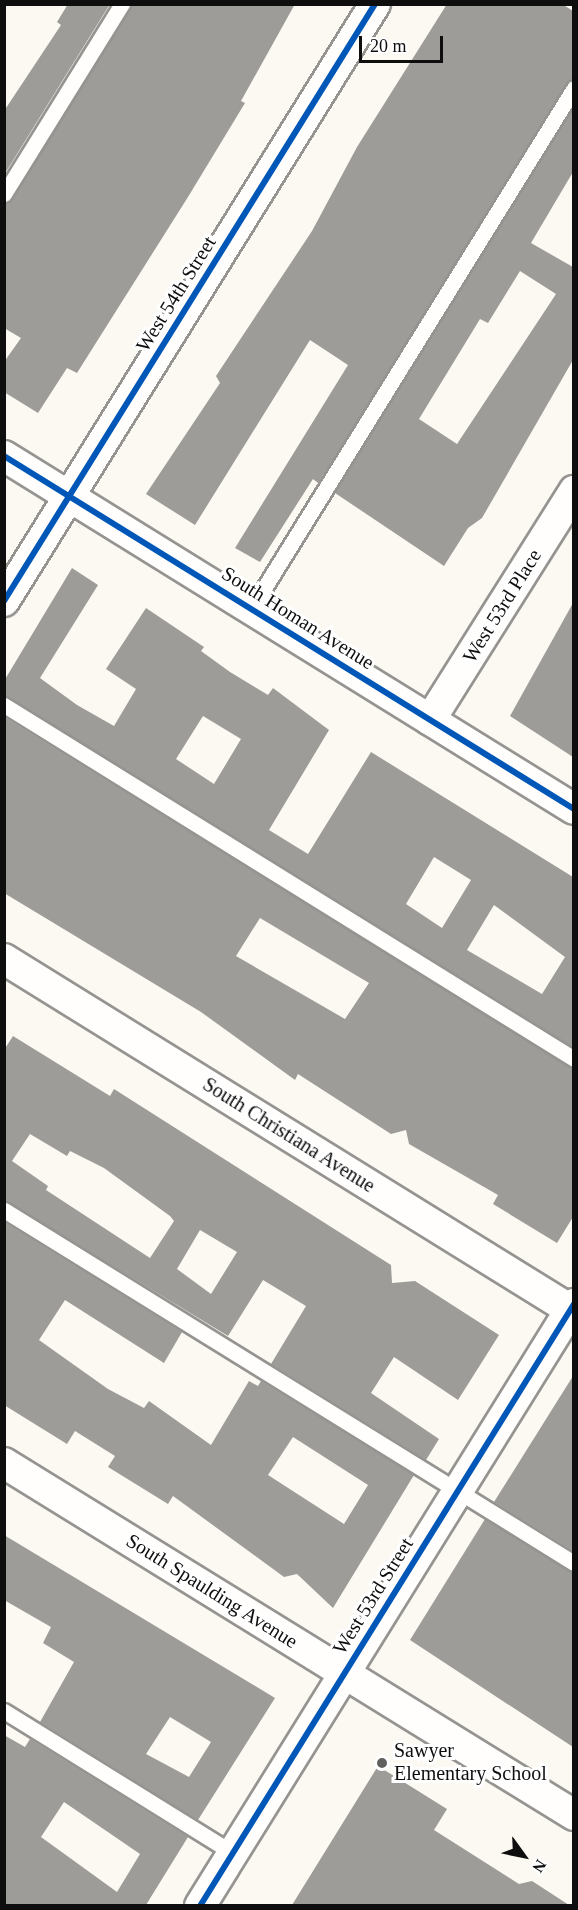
<!DOCTYPE html>
<style>
body{margin:0}
#map{position:relative;width:578px;height:1910px;overflow:hidden;background:#fcf9f2;font-family:Georgia,serif}
div>[style]{position:absolute}
.building>*{inset:0;background:#9e9c98}
.roads{filter:drop-shadow(2px 0 #959491) drop-shadow(-2px 0 #959491) drop-shadow(0 2px #959491) drop-shadow(0 -2px #959491)}
.service>*{height:15px;margin:-7.5px;padding:0 7.5px;transform-origin:7.5px;border-radius:7.5px;background:#fffefd}
.minor>*{height:30px;margin:-15px;padding:0 15px;transform-origin:15px;border-radius:15px;background:#fffefd}
.cycleway>*{height:6px;margin:-3px;padding:0 3px;transform-origin:3px;border-radius:3px;background:#0057b8}
.dots>*{width:16px;height:16px;translate:-50% -50%;box-sizing:border-box;border:3px solid #fff;border-radius:50%}
span{translate:-50% -50%;white-space:nowrap;text-align:center;line-height:1.15;-webkit-text-stroke:6px #fff;paint-order:stroke}
.street-label{font-size:20px;color:#0e0e0e}
.poi-label{font-size:20px;color:#0e0e0e}
.left{translate:0 -50%;text-align:left}
.frame{position:absolute;inset:0;border:6px solid #0e0e0e;pointer-events:none}
.north{position:absolute;left:494px;top:1826px;width:60px;height:60px;-webkit-text-stroke:4px #fff;paint-order:stroke;rotate:123deg;font-size:16px;font-weight:700;line-height:24px;text-align:center;color:#0e0e0e}
.north::after{content:'';display:block;margin:auto;width:21px;height:27px;background:#0e0e0e;clip-path:polygon(50% 0,100% 100%,50% 72%,0 100%)}
.scale{position:absolute;left:359px;top:36px;width:84px;height:27px;box-sizing:border-box;border:3px solid #0e0e0e;border-top:0;padding-left:8px;font-size:18px;line-height:21px;white-space:nowrap;color:#0e0e0e;-webkit-text-stroke:4px #fff;paint-order:stroke}
</style>
<div id="map">
<div class="building">
<i style="clip-path:polygon(68px 4px,110px 4px,4px 175px,4px 111px,61px 25px,57px 22px)"></i>
<i style="clip-path:polygon(132px 4px,295px 4px,241px 101px,245px 103px,188px 197px,77px 373px,67px 368px,38px 413px,4px 392px,4px 362px,21px 338px,4px 328px,4px 204px)"></i>
<i style="clip-path:polygon(447px 4px,562px 4px,573px 11px,573px 78px,318px 483px,313px 479px,260px 562px,235px 548px,348px 365px,310px 340px,195px 525px,146px 494px,220px 383px,216px 376px,312px 231px,357px 147px)"></i>
<i style="clip-path:polygon(evenodd,573px 107px,573px 172px,531px 243px,573px 267px,573px 360px,482px 518px,468px 528px,444px 566px,335px 493px,573px 107px,520px 271px,556px 294px,457px 444px,419px 419px,480px 319px,488px 323px,520px 271px)"></i>
<i style="clip-path:polygon(evenodd,72px 568px,98px 585px,40px 678px,77px 705px,114px 726px,136px 689px,106px 669px,146px 608px,204px 647px,201px 651px,230px 672px,268px 695px,273px 688px,329px 730px,269px 830px,308px 854px,371px 752px,573px 877px,573px 1047px,4px 695px,4px 681px,72px 568px,203px 716px,241px 739px,214px 784px,176px 759px,203px 716px,72px 568px,434px 857px,471px 880px,442px 928px,406px 904px,434px 857px,72px 568px,494px 905px,565px 957px,542px 994px,467px 950px,494px 905px)"></i>
<i style="clip-path:polygon(573px 603px,573px 757px,510px 716px)"></i>
<i style="clip-path:polygon(evenodd,4px 717px,573px 1069px,573px 1217px,557px 1243px,493px 1204px,498px 1195px,409px 1144px,406px 1130px,391px 1134px,298px 1074px,295px 1080px,201px 1012px,4px 893px,4px 717px,260px 918px,369px 983px,345px 1019px,236px 956px,260px 918px)"></i>
<i style="clip-path:polygon(evenodd,13px 1036px,110px 1096px,114px 1089px,391px 1265px,392px 1283px,415px 1281px,499px 1335px,458px 1400px,394px 1357px,371px 1393px,439px 1439px,426px 1460px,271px 1364px,306px 1306px,263px 1280px,228px 1336px,4px 1200px,4px 1050px,13px 1036px,30px 1134px,67px 1156px,70px 1151px,104px 1168px,170px 1216px,174px 1221px,150px 1258px,46px 1190px,48px 1186px,12px 1161px,30px 1134px,13px 1036px,200px 1230px,237px 1252px,211px 1294px,177px 1269px,200px 1230px)"></i>
<i style="clip-path:polygon(evenodd,4px 1222px,182px 1332px,164px 1363px,65px 1300px,39px 1340px,108px 1389px,144px 1408px,149px 1401px,211px 1445px,249px 1381px,258px 1386px,261px 1381px,414px 1475px,333px 1608px,297px 1574px,284px 1577px,173px 1496px,168px 1504px,108px 1467px,115px 1456px,75px 1431px,67px 1444px,4px 1405px,4px 1222px,293px 1437px,368px 1485px,344px 1524px,268px 1475px,293px 1437px)"></i>
<i style="clip-path:polygon(573px 1376px,573px 1551px,494px 1502px)"></i>
<i style="clip-path:polygon(485px 1519px,573px 1573px,573px 1747px,410px 1640px)"></i>
<i style="clip-path:polygon(evenodd,4px 1535px,275px 1698px,198px 1820px,40px 1722px,74px 1662px,43px 1643px,51px 1627px,4px 1600px,4px 1535px,170px 1717px,211px 1742px,189px 1777px,146px 1754px,170px 1717px)"></i>
<i style="clip-path:polygon(evenodd,4px 1735px,25px 1747px,30px 1739px,188px 1837px,146px 1905px,4px 1905px,4px 1735px,64px 1802px,140px 1854px,117px 1892px,41px 1837px,64px 1802px)"></i>
<i style="clip-path:polygon(378px 1766px,447px 1809px,434px 1830px,519px 1884px,532px 1881px,569px 1905px,292px 1905px)"></i>
</div>
<div class="roads">
<div class="service">
<i style="left:4px;top:194px;width:224px;rotate:-58.2deg"></i>
<i style="left:251px;top:609px;width:613px;rotate:-58.2deg"></i>
<i style="left:4px;top:705px;width:671px;rotate:31.84deg"></i>
<i style="left:4px;top:1210px;width:670px;rotate:31.77deg"></i>
<i style="left:4px;top:1711px;width:269px;rotate:31.8deg"></i>
</div>
<div class="minor">
<i style="left:4px;top:456px;width:670px;rotate:31.77deg"></i>
<i style="left:4px;top:601px;width:703px;rotate:-58.14deg"></i>
<i style="left:430px;top:720px;width:271px;rotate:-57.8deg"></i>
<i style="left:4px;top:959px;width:670px;rotate:31.77deg"></i>
<i style="left:4px;top:1463px;width:670px;rotate:31.7deg"></i>
<i style="left:200px;top:1906px;width:709px;rotate:-58.15deg"></i>
</div>
</div>
<div class="cycleway">
<i style="left:4px;top:456px;width:670px;rotate:31.77deg"></i>
<i style="left:4px;top:601px;width:703px;rotate:-58.14deg"></i>
<i style="left:200px;top:1906px;width:709px;rotate:-58.15deg"></i>
</div>
<div class="dots">
<i style="left:382px;top:1763px;background:#61605e"></i>
</div>
<div class="street-label">
<span style="left:176px;top:294px;rotate:-58deg">West 54th Street</span>
<span style="left:502px;top:606px;rotate:-58deg">West 53rd Place</span>
<span style="left:298px;top:618px;rotate:32deg">South Homan Avenue</span>
<span style="left:289px;top:1135px;rotate:32deg">South Christiana Avenue</span>
<span style="left:212px;top:1591px;rotate:32deg">South Spaulding Avenue</span>
<span style="left:373px;top:1596px;rotate:-58deg">West 53rd Street</span>
</div>
<div class="poi-label">
<span class="left" style="left:394px;top:1762px">Sawyer<br>Elementary School</span>
</div>
<div class="frame"></div>
<div class="north">N</div>
<div class="scale">20 m</div>
</div>
